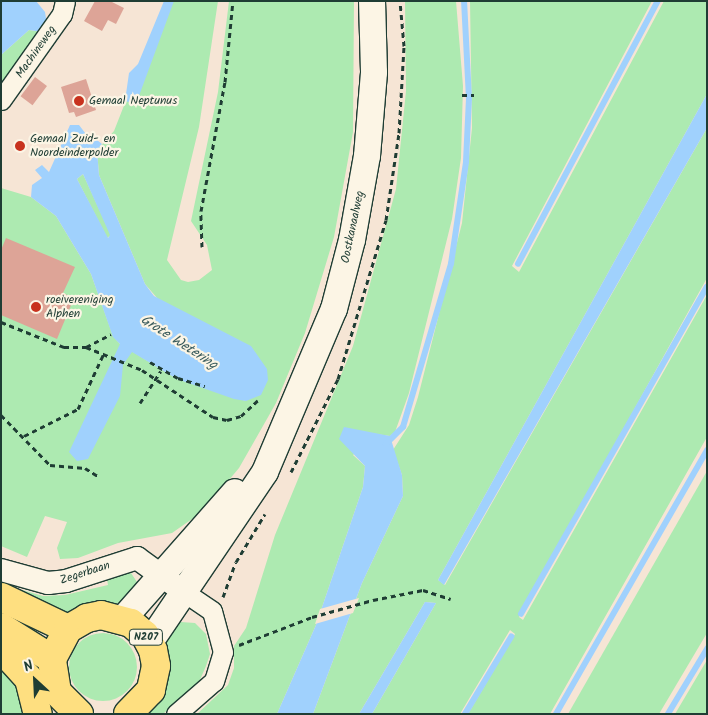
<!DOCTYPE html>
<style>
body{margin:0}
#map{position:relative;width:708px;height:715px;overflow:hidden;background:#f6e5d5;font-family:Kalam,sans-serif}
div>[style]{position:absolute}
.green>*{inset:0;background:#adeab1}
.round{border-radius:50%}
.water>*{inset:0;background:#a0d1fd}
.pier>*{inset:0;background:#f6e5d5}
.stream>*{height:5.5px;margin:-2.75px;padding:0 2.75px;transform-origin:2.75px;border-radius:2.75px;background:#a0d1fd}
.building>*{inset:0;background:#dda497;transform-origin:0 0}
.path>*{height:3px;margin-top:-1.5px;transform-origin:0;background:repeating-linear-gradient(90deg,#1f3d34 0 5px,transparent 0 9px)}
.roads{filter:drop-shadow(1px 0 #1f3d34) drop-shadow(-1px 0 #1f3d34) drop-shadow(0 1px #1f3d34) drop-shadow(0 -1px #1f3d34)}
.minor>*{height:19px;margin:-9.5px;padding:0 9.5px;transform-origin:9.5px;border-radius:9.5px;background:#fcf5e5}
.tertiary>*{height:22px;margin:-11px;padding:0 11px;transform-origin:11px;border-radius:11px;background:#fcf5e5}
.secondary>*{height:26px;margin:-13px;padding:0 13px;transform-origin:13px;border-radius:13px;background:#fcf5e5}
.primary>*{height:28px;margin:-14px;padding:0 14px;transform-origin:14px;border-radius:14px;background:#fedf80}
.dots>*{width:14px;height:14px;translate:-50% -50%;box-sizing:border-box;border:2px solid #fcf5e5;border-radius:50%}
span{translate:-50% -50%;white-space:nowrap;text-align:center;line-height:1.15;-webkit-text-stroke:4.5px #fcf5e5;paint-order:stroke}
.shield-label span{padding:1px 4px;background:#fcf5e5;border:1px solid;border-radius:4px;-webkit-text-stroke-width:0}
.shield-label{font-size:11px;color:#1f3d34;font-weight:700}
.street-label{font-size:12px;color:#1f3d34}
.poi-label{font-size:12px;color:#1f3d34}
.left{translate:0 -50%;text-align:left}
.water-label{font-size:14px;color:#395b5c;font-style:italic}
.frame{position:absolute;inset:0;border:2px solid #1f3d34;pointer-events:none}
.north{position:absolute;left:10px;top:655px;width:50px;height:50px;-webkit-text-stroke:4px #fcf5e5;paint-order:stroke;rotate:335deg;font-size:14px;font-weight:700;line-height:20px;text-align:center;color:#1f3d34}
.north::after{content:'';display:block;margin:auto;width:18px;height:22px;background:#1f3d34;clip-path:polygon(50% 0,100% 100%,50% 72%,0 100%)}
</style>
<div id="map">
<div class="green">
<i style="clip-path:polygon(165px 1px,218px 1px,199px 127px,167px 260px,181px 280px,188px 282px,199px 280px,212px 270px,207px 245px,191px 221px,218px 92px,229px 1px,354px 1px,353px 132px,334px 237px,305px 333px,276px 403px,239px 468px,202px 512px,172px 533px,118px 543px,78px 558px,60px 559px,57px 548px,67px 522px,45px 516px,27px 557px,1px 546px,1px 188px,31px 197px,56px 216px,91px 274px,113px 336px,120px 344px,177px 379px,246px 401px,145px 284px,99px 175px,97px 150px,114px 131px)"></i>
<i style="clip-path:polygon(405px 1px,456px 1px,463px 86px,461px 158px,452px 219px,409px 393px,395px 432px,390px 436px,376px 434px,353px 455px,365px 466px,363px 487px,316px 625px,277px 714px,197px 714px,228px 685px,234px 668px,234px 646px,246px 628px,275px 535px,353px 346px,396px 189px,406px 91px)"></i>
<i style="clip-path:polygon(470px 1px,652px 1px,512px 266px,519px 272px,664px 1px,707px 1px,707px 94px,438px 580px,445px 585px,707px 128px,707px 278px,519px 617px,523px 620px,707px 295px,707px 437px,550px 714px,468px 714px,515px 634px,510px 630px,460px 714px,372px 714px,436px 603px,425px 602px,359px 714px,313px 714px,362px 583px,403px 496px,402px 475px,393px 450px,409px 425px,418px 397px,462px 223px,472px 128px)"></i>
<i style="clip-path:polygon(29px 30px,42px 32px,1px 87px,1px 55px)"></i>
<i style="clip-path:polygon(83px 174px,111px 235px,107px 238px,77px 179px)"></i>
<i style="clip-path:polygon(707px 471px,707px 633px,659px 714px,568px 714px)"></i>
<i style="clip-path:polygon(129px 570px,139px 585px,126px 601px,70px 616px,12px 587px,43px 596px,65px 595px,108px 585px,107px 579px)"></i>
<i style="clip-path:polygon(181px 622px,195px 623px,206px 634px,210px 654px,206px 666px,199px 682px,163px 714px,140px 714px,160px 645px,175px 624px)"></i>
<i class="round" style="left:69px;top:633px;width:68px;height:68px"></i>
<i style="clip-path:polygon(1px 657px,9px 663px,28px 714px,1px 714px)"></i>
<i style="clip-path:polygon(707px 660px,707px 714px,675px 714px)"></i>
</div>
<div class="water">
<i style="clip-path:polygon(1px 1px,36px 1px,45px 12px,47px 25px,42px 32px,29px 30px,1px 55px)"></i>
<i style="clip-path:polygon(164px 1px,174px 1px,136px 104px,125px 101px,129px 73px,138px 64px)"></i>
<i style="clip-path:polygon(707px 94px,707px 128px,444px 585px,438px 580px)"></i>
<i style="clip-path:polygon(evenodd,70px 125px,79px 125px,89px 138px,92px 136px,102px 144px,97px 150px,99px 175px,145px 284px,154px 296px,251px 346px,267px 369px,268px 380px,261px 395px,246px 401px,234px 399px,177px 379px,132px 352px,123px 365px,120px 396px,88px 459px,77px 461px,69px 452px,120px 344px,113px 337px,91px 274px,56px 216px,31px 197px,32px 185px,42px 178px,35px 170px,42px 165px,49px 172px,70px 125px,83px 174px,110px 235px,108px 238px,77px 179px,83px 174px)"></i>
<i style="clip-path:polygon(344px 427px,390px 436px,402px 475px,403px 496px,362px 583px,313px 714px,277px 714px,316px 625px,363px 487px,365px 466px,339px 439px)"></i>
<i style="clip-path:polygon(425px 602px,436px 603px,372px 714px,359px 714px)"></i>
</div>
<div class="pier">
<i style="clip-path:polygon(359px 598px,353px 613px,315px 624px,320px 609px)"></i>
</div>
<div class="stream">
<i style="left:518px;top:264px;width:298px;rotate:-62deg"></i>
<i style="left:386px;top:444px;width:24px;rotate:-45deg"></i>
<i style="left:403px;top:427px;width:170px;rotate:-73.6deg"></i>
<i style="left:451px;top:264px;width:103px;rotate:-81.6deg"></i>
<i style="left:466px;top:162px;width:63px;rotate:-87.3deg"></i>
<i style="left:469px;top:99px;width:98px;rotate:-92.9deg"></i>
<i style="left:521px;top:614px;width:376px;rotate:-60.4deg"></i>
<i style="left:465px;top:714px;width:90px;rotate:-59.1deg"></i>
<i style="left:556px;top:714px;width:304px;rotate:-60.2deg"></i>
<i style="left:668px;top:714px;width:76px;rotate:-59deg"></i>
</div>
<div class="building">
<i style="clip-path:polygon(95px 1px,110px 1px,124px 8px,116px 24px,108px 20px,102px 31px,84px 21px)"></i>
<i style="left:35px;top:77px;width:15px;height:24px;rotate:37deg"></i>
<i style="clip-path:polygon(86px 79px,96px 110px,76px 117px,74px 112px,69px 113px,61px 87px)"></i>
<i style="clip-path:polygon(6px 238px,75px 267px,63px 293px,74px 298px,57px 339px,1px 315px,1px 250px)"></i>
</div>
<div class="path">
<i style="left:462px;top:95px;width:12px"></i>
<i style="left:202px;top:247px;width:36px;rotate:-92deg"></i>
<i style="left:201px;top:211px;width:131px;rotate:-79.5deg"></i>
<i style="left:225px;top:82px;width:81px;rotate:-84.4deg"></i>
<i style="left:1px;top:322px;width:68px;rotate:21.6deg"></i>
<i style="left:64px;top:347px;width:22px"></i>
<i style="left:86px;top:347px;width:28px;rotate:-27deg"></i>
<i style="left:86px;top:347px;width:61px;rotate:22.3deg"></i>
<i style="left:142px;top:370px;width:85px;rotate:33.5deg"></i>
<i style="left:213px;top:417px;width:14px;rotate:12deg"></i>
<i style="left:227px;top:420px;width:15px;rotate:-16deg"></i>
<i style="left:241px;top:416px;width:23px;rotate:-43deg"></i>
<i style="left:150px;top:362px;width:32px;rotate:30deg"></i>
<i style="left:178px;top:378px;width:28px;rotate:17deg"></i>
<i style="left:140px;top:403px;width:38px;rotate:-57deg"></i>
<i style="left:1px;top:415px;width:70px;rotate:45.6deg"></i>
<i style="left:50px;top:465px;width:35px;rotate:5deg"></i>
<i style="left:85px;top:468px;width:15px;rotate:32deg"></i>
<i style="left:24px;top:436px;width:60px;rotate:-26.6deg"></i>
<i style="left:78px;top:409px;width:62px;rotate:-65.1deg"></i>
<i style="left:291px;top:472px;width:104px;rotate:-63.2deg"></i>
<i style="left:338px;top:379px;width:166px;rotate:-73.2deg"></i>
<i style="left:386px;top:220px;width:88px;rotate:-81.5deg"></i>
<i style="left:399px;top:133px;width:87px;rotate:-86.7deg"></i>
<i style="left:404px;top:46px;width:45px;rotate:-95.1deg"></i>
<i style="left:223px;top:597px;width:37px;rotate:-70deg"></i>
<i style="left:236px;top:562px;width:56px;rotate:-58.9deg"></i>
<i style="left:239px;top:645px;width:78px;rotate:-21deg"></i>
<i style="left:312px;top:617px;width:63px;rotate:-15.6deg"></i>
<i style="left:373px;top:600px;width:51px;rotate:-11.3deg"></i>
<i style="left:423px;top:590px;width:29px;rotate:18deg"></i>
</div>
<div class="roads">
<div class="minor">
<i style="left:1px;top:100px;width:105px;rotate:-54.7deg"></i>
<i style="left:62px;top:14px;width:13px;rotate:-77deg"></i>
<i style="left:176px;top:714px;width:50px;rotate:-41deg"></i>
<i style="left:214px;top:681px;width:30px;rotate:-73deg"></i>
<i style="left:223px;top:652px;width:42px;rotate:-105deg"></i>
<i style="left:212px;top:611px;width:34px;rotate:-146deg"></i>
</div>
<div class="tertiary">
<i style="left:1px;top:570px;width:49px;rotate:15.5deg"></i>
<i style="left:48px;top:583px;width:18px;rotate:-6deg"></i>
<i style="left:66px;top:581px;width:75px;rotate:-17.9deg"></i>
<i style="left:137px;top:558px;width:58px;rotate:35.9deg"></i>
</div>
<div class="secondary">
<i style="left:123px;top:619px;width:169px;rotate:-48.6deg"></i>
<i style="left:150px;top:642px;width:205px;rotate:-55.9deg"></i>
<i style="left:265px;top:472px;width:177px;rotate:-67.1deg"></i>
<i style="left:334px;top:309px;width:71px;rotate:-75.4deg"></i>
<i style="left:352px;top:240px;width:85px;rotate:-79.9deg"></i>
<i style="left:367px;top:156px;width:84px;rotate:-85.2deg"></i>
<i style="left:374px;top:72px;width:71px;rotate:-91.6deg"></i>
</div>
<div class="primary">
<i style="left:1px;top:597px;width:74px;rotate:25.5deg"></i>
<i style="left:1px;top:627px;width:60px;rotate:32.1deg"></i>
<i style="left:1px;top:648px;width:42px;rotate:47.9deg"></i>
<i style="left:29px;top:679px;width:36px;rotate:76deg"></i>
<i style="left:79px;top:714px;width:31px;rotate:-135deg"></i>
<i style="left:57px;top:692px;width:33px;rotate:-99deg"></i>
<i style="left:52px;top:659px;width:34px;rotate:-62deg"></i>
<i style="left:68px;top:629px;width:22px;rotate:-30deg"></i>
<i style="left:87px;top:618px;width:14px;rotate:-12deg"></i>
<i style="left:101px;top:615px;width:31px;rotate:15deg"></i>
<i style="left:131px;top:623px;width:18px;rotate:41deg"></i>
<i style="left:145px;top:635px;width:17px;rotate:62deg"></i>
<i style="left:153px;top:650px;width:16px;rotate:79deg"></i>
<i style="left:156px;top:666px;width:25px;rotate:102deg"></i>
<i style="left:151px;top:690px;width:33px;rotate:134deg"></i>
</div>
</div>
<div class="dots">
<i style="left:79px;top:101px;background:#c8321e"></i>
<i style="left:20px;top:146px;background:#c8321e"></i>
<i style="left:36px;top:307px;background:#c8321e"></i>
</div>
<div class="shield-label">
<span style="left:146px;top:637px">N207</span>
</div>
<div class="street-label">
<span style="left:36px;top:52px;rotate:-55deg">Machineweg</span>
<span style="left:353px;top:227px;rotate:-78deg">Oostkanaalweg</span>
<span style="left:85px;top:573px;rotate:-18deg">Zegerbaan</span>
</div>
<div class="poi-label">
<span class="left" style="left:89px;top:101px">Gemaal Neptunus</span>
<span class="left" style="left:30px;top:146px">Gemaal Zuid- en<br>Noordeinderpolder</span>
<span class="left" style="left:46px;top:307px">roeivereniging<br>Alphen</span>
</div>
<div class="water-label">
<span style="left:179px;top:342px;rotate:33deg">Grote Wetering</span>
</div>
<div class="frame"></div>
<div class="north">N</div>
</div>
